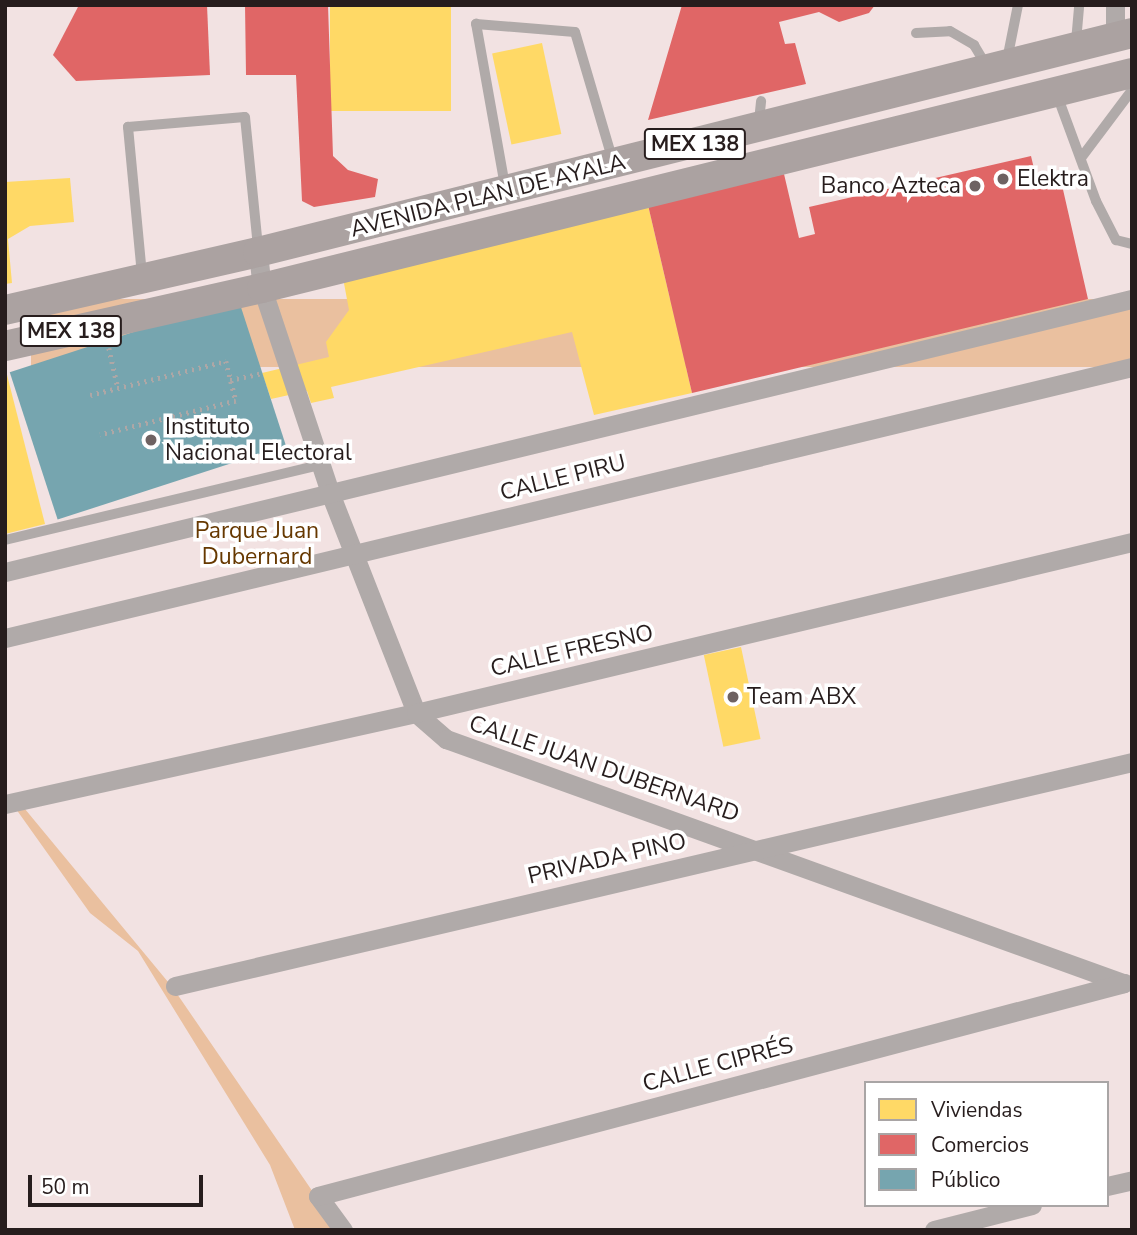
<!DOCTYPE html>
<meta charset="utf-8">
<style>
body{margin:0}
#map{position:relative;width:1137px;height:1235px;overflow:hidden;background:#f2e2e2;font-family:"Nunito Sans",sans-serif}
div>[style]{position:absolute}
.green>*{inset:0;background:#eac09f;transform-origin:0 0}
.homes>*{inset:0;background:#ffd966;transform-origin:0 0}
.shops>*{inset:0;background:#e06666}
.public>*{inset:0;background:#76a5af;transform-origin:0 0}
.path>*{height:4.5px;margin-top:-2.25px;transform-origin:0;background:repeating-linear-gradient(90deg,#aea7a6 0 2px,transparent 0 7px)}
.service>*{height:10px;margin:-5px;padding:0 5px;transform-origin:5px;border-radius:5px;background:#b0aaa9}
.minor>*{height:19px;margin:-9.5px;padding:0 9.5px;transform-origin:9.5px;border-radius:9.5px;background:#b0aaa9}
.primary>*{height:30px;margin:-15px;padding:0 15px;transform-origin:15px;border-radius:15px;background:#aba2a1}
.dots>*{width:19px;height:19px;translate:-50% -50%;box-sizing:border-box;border:4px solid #fff;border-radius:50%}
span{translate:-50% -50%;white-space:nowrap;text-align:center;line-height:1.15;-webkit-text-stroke:7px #fff;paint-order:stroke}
.shield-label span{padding:2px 5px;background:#fff;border:2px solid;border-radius:5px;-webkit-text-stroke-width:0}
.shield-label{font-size:21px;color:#271d1d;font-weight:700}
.poi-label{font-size:23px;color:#271d1d}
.left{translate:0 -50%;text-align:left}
.right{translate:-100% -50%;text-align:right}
.street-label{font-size:23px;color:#271d1d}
.park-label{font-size:23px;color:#663800}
.frame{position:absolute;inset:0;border:7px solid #271d1d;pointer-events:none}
.legend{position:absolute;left:864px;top:1081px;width:245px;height:126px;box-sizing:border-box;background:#fff;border:2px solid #a9a5a5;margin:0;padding:9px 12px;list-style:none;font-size:21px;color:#271d1d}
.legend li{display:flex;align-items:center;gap:14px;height:35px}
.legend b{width:35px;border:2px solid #a9a5a5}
.scale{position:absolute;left:28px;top:1175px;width:175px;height:32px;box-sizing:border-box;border:4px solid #271d1d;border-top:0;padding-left:9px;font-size:21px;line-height:24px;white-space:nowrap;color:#271d1d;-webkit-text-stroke:5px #fff;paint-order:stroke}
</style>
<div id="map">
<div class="green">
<i style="left:1132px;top:299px;width:68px;height:1101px;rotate:90deg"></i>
<i style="clip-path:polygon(20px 803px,173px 988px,339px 1230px,295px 1230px,270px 1165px,138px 951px,90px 913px,16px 809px)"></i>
</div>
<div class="homes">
<i style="left:330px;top:5px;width:121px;height:106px"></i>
<i style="left:542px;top:43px;width:93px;height:51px;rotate:78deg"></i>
<i style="clip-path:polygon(70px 178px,74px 222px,30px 226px,8px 239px,12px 283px,5px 284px,5px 182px)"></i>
<i style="clip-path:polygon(648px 205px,692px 393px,594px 415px,572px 332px,331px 387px,334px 398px,311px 403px,307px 391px,271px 399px,262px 373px,329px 357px,326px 342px,349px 310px,343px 278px)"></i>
<i style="clip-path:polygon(5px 367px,45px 524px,5px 534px)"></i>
<i style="left:741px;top:647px;width:94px;height:38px;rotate:78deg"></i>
</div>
<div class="shops">
<i style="clip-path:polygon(79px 5px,207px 5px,210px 75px,76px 81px,53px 55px)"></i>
<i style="clip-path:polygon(245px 5px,328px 5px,333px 156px,348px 170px,378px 179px,375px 197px,314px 207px,302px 201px,296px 75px,246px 75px)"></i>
<i style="clip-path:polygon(682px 5px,875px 5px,869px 13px,839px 22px,819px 12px,779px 22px,785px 44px,795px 43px,806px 84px,648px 120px)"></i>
<i style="clip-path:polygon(1031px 156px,1036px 177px,1059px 172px,1088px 299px,692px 393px,648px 205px,784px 174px,799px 238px,815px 234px,809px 207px)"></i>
</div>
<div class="public">
<i style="left:238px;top:298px;width:155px;height:240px;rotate:72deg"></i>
</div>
<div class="path">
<i style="left:109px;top:348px;width:41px;rotate:77.3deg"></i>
<i style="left:230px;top:380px;width:33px;rotate:-12deg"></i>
<i style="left:90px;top:395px;width:140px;rotate:-14deg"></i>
<i style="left:226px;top:361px;width:41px;rotate:76deg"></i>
<i style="left:236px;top:401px;width:140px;rotate:166deg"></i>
</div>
<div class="service">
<i style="left:916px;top:33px;width:34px;rotate:-3deg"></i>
<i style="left:950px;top:31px;width:28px;rotate:30deg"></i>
<i style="left:974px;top:45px;width:23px;rotate:59deg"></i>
<i style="left:1076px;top:42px;width:37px;rotate:-85deg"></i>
<i style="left:1007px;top:60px;width:56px;rotate:-78.7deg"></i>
<i style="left:1057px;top:95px;width:113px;rotate:69.8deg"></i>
<i style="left:1096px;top:201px;width:44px;rotate:62.9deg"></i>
<i style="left:1116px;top:240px;width:16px;rotate:14deg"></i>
<i style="left:759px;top:121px;width:20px;rotate:-84deg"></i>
<i style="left:1081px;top:158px;width:85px;rotate:-53.1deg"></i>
<i style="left:505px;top:186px;width:165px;rotate:-100.1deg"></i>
<i style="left:476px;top:24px;width:99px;rotate:4.6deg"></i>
<i style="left:575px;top:32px;width:134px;rotate:73.6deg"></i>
<i style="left:142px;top:275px;width:149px;rotate:-95.4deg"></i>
<i style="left:128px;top:127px;width:117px;rotate:-4.9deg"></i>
<i style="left:245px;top:117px;width:132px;rotate:84.3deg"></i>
<i style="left:5px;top:540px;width:325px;rotate:-13.4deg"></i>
</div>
<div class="minor">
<i style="left:1115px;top:36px;width:31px;rotate:-90deg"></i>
<i style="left:258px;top:252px;width:36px;rotate:84deg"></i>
<i style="left:262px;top:288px;width:216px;rotate:71.6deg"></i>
<i style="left:330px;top:493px;width:236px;rotate:68.6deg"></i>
<i style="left:416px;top:713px;width:40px;rotate:41deg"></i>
<i style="left:446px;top:739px;width:720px;rotate:19.82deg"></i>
<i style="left:5px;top:572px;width:1160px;rotate:-13.62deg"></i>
<i style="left:5px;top:638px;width:1159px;rotate:-13.52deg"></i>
<i style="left:5px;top:804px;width:421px;rotate:-12.5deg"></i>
<i style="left:416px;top:713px;width:736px;rotate:-13.43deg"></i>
<i style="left:175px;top:986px;width:983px;rotate:-13.17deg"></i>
<i style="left:1107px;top:1186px;width:26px;rotate:-13deg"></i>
<i style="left:343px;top:1230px;width:42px;rotate:-126.3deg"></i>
<i style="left:318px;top:1196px;width:834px;rotate:-14.8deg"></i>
<i style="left:934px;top:1230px;width:101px;rotate:-14.3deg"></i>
</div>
<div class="primary">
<i style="left:5px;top:310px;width:260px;rotate:-12.9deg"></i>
<i style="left:258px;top:252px;width:901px;rotate:-14.07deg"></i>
<i style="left:5px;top:346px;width:263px;rotate:-12.7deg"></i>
<i style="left:262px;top:288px;width:896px;rotate:-13.88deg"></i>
</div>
<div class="dots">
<i style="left:1003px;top:179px;background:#6e6262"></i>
<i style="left:975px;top:186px;background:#6e6262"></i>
<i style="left:151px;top:440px;background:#6e6262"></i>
<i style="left:733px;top:697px;background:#6e6262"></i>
</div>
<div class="shield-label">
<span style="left:695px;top:144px">MEX 138</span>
<span style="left:71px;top:331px">MEX 138</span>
</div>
<div class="poi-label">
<span class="left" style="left:1017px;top:179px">Elektra</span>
<span class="right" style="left:961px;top:186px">Banco Azteca</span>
<span class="left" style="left:165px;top:440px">Instituto<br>Nacional Electoral</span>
<span class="left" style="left:747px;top:697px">Team ABX</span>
</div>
<div class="street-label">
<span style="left:488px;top:196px;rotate:-14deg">AVENIDA PLAN DE AYALA</span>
<span style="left:563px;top:478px;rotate:-14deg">CALLE PIRU</span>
<span style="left:572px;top:651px;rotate:-13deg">CALLE FRESNO</span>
<span style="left:604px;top:769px;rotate:19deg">CALLE JUAN DUBERNARD</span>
<span style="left:607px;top:859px;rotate:-13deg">PRIVADA PINO</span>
<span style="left:718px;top:1065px;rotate:-15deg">CALLE CIPRÉS</span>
</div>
<div class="park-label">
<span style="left:257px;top:544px">Parque Juan<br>Dubernard</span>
</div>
<div class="frame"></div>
<ul class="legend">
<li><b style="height:19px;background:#ffd966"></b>Viviendas</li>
<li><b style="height:19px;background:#e06666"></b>Comercios</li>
<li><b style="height:19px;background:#76a5af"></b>Público</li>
</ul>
<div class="scale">50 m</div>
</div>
